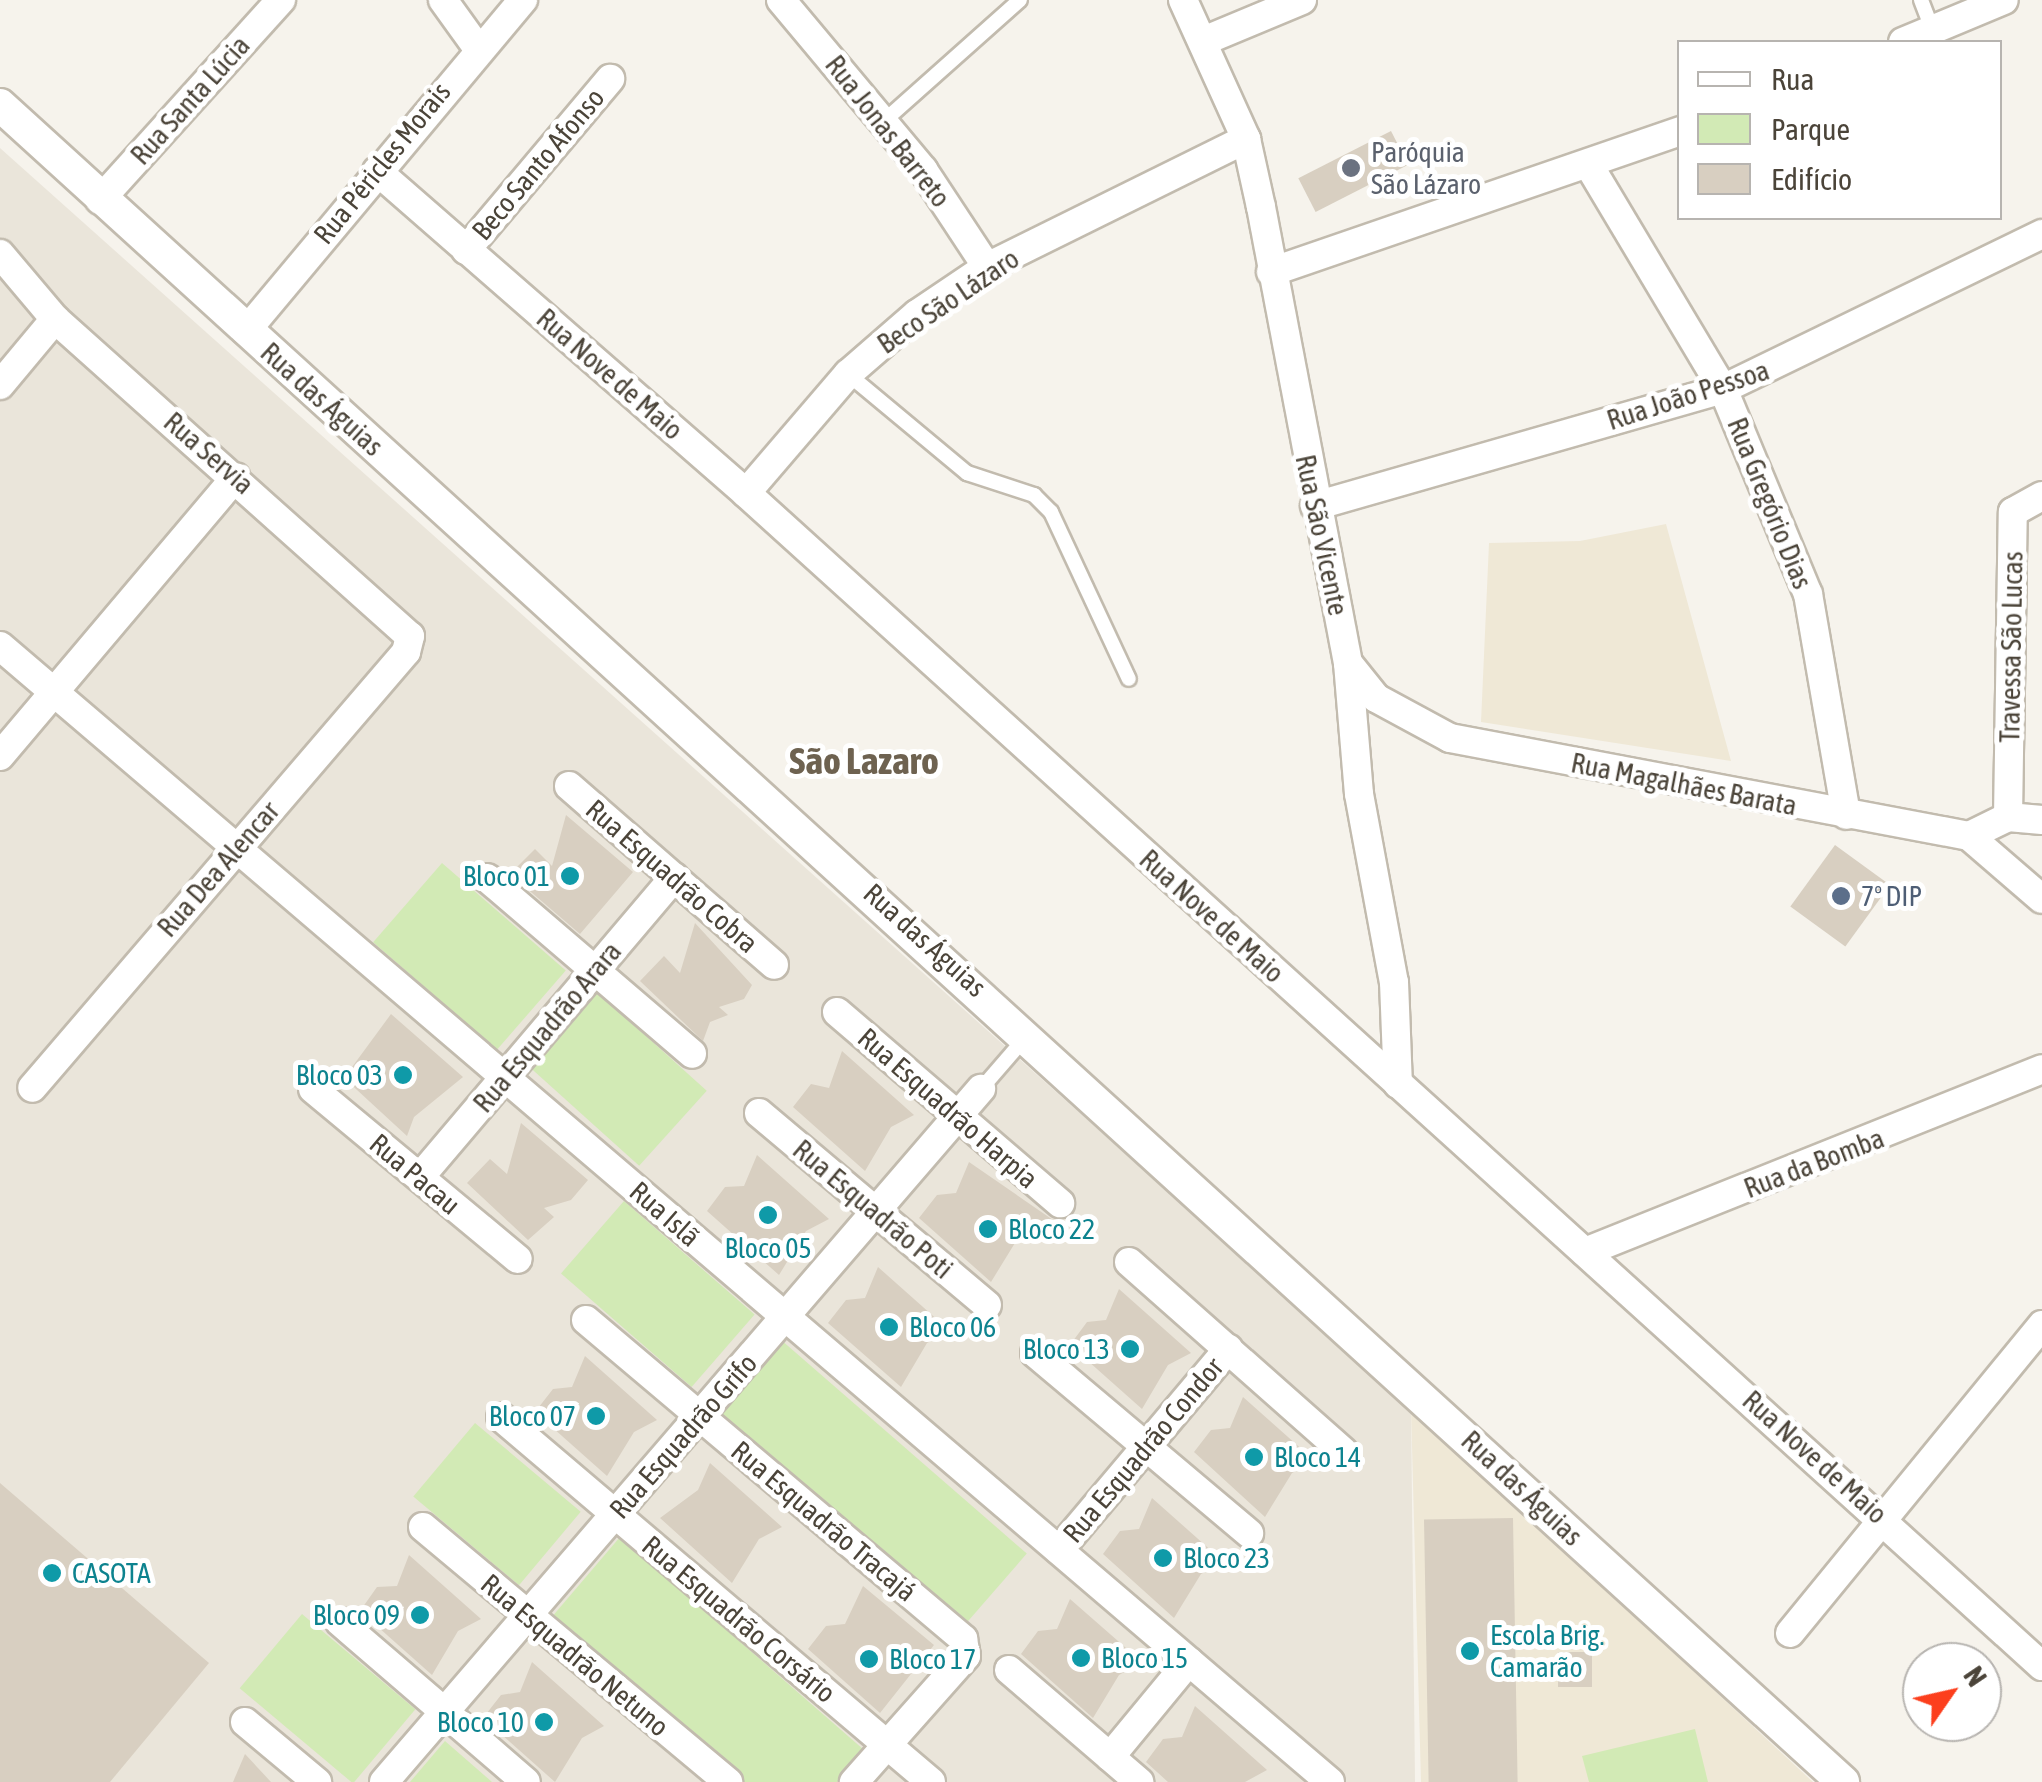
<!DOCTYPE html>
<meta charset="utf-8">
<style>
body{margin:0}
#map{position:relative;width:2042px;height:1782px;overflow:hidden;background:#f6f3ec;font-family:"Asap Condensed",sans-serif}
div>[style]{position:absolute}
.residential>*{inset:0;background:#eae5da}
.education>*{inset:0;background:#efe8d6}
.green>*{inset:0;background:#d2eab5;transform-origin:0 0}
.building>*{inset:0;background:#d8cfc1;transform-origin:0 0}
.roads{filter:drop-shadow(2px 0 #c2bbae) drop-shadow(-2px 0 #c2bbae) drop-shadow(0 2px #c2bbae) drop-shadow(0 -2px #c2bbae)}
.service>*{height:14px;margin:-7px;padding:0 7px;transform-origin:7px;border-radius:7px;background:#fff}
.minor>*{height:28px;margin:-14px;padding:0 14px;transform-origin:14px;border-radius:14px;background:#fff}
.tertiary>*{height:32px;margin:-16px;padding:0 16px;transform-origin:16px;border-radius:16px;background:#fff}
.dots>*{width:28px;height:28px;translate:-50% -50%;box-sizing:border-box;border:5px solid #fff;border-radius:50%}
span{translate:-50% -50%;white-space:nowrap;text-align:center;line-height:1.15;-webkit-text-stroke:10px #fff;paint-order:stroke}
.street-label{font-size:28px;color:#4b4439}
.worship-label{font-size:28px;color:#5b616d}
.left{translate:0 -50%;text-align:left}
.culture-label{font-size:28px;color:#0d838f}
.right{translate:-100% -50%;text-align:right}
.service-label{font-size:28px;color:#4e5e75}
.district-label{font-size:38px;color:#6e6250;font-weight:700}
.legend{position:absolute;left:1677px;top:40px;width:325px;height:180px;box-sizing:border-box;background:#fff;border:2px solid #b7b4b0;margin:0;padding:12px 18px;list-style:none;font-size:30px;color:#4b4439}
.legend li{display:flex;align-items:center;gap:20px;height:50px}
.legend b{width:50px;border:2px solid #b7b4b0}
.north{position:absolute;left:1902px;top:1642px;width:100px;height:100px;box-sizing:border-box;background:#fff;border:2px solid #b7b4b0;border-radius:50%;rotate:56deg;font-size:28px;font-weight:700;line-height:40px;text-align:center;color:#4b4439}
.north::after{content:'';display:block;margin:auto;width:35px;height:45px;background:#fc3f1d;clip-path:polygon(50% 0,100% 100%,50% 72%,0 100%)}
</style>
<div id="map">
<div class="residential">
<i style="clip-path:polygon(0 148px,1411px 1409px,1415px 1782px,0 1782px)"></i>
</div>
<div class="education">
<i style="clip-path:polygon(1666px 524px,1731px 761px,1481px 722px,1489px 543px,1580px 541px)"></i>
<i style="clip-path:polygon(1411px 1409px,1813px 1782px,1421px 1782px)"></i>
</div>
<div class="green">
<i style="left:442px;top:863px;width:164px;height:105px;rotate:41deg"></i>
<i style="left:596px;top:991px;width:149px;height:101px;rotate:42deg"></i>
<i style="left:624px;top:1201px;width:173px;height:96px;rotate:41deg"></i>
<i style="left:780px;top:1339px;width:327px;height:96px;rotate:41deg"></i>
<i style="left:475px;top:1423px;width:138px;height:96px;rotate:40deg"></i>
<i style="clip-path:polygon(620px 1537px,864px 1750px,837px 1782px,726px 1782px,545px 1625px)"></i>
<i style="left:302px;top:1614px;width:148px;height:97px;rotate:40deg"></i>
<i style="clip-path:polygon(1695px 1729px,1708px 1782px,1589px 1782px,1582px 1756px)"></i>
<i style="clip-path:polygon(445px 1741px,492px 1782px,410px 1782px)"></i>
</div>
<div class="building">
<i style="left:1391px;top:131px;width:38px;height:104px;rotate:63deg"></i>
<i style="clip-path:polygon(566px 815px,633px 872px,580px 934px,510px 874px,535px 849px,552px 866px)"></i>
<i style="left:1835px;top:845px;width:68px;height:76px;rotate:36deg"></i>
<i style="clip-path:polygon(695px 923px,752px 985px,744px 999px,719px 1007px,728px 1015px,710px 1022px,703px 1041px,640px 981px,664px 956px,680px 973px)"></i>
<i style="clip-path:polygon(391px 1014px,463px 1077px,414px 1117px,407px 1136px,344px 1078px)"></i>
<i style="clip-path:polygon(842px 1051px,914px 1115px,891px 1127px,865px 1171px,793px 1107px,811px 1084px,829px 1088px)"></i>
<i style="clip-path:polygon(521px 1123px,588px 1180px,571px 1200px,544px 1208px,554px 1217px,528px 1240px,467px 1183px,490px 1159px,507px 1174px)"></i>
<i style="clip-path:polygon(757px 1155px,829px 1219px,806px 1231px,779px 1275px,707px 1211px,725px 1187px,744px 1186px)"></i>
<i style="clip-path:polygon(969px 1162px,1053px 1220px,1034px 1242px,1018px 1238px,991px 1282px,919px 1218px,937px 1195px,956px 1193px)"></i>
<i style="clip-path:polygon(878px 1267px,950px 1331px,927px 1343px,901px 1387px,828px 1323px,846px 1300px,865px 1298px)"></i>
<i style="clip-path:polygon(1119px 1289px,1191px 1353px,1168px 1365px,1142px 1409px,1070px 1345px,1087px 1322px,1106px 1320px)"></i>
<i style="clip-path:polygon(585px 1356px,657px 1420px,634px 1432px,607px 1476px,535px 1412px,553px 1389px,572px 1387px)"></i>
<i style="clip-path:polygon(1243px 1397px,1315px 1461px,1292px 1473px,1265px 1517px,1194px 1452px,1211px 1430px,1230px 1428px)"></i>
<i style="clip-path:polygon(710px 1463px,782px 1527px,759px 1539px,732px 1583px,660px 1518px,698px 1490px)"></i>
<i style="clip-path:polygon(0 1483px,209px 1663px,110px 1782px,0 1782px)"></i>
<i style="clip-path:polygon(1152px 1498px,1224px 1562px,1201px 1574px,1174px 1618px,1103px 1554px,1120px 1531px,1139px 1529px)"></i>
<i style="left:1513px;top:1518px;width:264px;height:89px;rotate:89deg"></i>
<i style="clip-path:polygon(409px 1555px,481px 1619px,458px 1631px,432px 1675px,360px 1611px,377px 1587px,397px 1586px)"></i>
<i style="clip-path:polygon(863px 1586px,934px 1645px,880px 1713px,808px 1649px,826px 1626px,845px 1624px)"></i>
<i style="clip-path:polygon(1070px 1599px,1142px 1662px,1119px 1675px,1093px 1718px,1021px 1654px,1038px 1631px,1057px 1629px)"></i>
<i style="left:1558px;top:1652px;width:34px;height:35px"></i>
<i style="clip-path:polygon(532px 1662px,604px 1726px,582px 1738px,555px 1782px,483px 1718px,501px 1695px,520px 1692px)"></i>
<i style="clip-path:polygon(1195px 1706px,1267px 1770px,1245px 1782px,1168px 1782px,1146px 1762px,1163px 1739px,1182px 1737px)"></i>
<i style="clip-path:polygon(245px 1754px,271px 1782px,233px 1782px)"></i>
</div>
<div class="roads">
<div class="service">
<i style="left:1921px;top:0;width:33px;rotate:69deg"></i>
<i style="left:884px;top:121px;width:182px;rotate:-41.7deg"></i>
<i style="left:848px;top:374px;width:155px;rotate:39.8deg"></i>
<i style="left:967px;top:473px;width:71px;rotate:18.2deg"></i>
<i style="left:1034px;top:495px;width:24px;rotate:45deg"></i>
<i style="left:1051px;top:512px;width:184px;rotate:65deg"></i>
<i style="left:981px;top:1089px;width:67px;rotate:-49.2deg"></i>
</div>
<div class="minor">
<i style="left:443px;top:0;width:57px;rotate:54.3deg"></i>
<i style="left:781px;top:0;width:222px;rotate:50.1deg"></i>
<i style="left:923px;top:170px;width:116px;rotate:56.6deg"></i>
<i style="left:1183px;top:0;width:153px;rotate:65.6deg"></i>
<i style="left:1246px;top:139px;width:70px;rotate:77.6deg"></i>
<i style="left:1261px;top:207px;width:464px;rotate:79.2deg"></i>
<i style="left:1348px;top:663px;width:131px;rotate:85.2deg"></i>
<i style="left:1359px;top:794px;width:191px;rotate:79.5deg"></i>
<i style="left:1394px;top:982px;width:102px;rotate:87.8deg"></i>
<i style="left:1206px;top:40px;width:104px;rotate:-22.6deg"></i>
<i style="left:1903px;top:42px;width:109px;rotate:-22.6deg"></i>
<i style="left:1590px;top:167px;width:259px;rotate:59.1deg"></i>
<i style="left:1723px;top:389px;width:222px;rotate:67.5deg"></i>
<i style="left:1808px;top:594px;width:224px;rotate:80.2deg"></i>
<i style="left:377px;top:171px;width:490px;rotate:41.1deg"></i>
<i style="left:746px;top:493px;width:1748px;rotate:42.15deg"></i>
<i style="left:100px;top:200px;width:270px;rotate:-47.9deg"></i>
<i style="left:466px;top:250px;width:224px;rotate:-49.9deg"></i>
<i style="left:0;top:254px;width:85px;rotate:49.8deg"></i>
<i style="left:55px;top:319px;width:476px;rotate:41.8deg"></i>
<i style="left:410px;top:636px;width:16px;rotate:104deg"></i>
<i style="left:406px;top:652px;width:574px;rotate:130.62deg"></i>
<i style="left:1271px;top:272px;width:433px;rotate:-19deg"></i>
<i style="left:246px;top:331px;width:432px;rotate:-50.1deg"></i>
<i style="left:0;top:385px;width:86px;rotate:-50.2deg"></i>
<i style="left:746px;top:493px;width:157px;rotate:-49.4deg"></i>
<i style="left:848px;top:374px;width:91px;rotate:-41deg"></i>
<i style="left:917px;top:314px;width:84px;rotate:-33.9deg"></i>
<i style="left:987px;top:267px;width:289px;rotate:-26.3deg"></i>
<i style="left:1315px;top:506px;width:424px;rotate:-16deg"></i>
<i style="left:1723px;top:389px;width:355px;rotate:-25.9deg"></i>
<i style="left:0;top:646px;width:1749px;rotate:40.5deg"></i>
<i style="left:1348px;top:663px;width:45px;rotate:51.3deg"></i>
<i style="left:1376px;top:698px;width:84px;rotate:28.4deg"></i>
<i style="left:1450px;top:738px;width:528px;rotate:10.69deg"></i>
<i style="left:1969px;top:836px;width:43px;rotate:-26deg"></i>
<i style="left:2008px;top:817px;width:34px;rotate:5deg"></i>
<i style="left:0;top:756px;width:365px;rotate:-49.8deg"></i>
<i style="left:569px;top:786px;width:272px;rotate:41.1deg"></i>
<i style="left:2008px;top:817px;width:305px;rotate:-89.1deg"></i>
<i style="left:2013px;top:512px;width:33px;rotate:-29deg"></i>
<i style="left:1969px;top:836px;width:96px;rotate:40.8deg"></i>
<i style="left:487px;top:878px;width:270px;rotate:40.6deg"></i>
<i style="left:837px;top:1012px;width:294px;rotate:40.6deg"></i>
<i style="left:313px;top:1089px;width:266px;rotate:39.7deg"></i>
<i style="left:759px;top:1113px;width:298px;rotate:40.1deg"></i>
<i style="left:420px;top:1177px;width:393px;rotate:-49.7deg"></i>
<i style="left:1585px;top:1252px;width:492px;rotate:-21.8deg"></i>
<i style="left:1129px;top:1262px;width:286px;rotate:41.5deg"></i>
<i style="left:586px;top:1320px;width:494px;rotate:40.2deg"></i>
<i style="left:963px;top:1639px;width:17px;rotate:80deg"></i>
<i style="left:966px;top:1656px;width:169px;rotate:131.6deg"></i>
<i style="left:1035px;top:1353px;width:280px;rotate:40.1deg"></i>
<i style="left:501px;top:1417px;width:564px;rotate:40.33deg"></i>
<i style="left:423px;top:1527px;width:398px;rotate:39.9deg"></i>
<i style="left:1059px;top:1550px;width:263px;rotate:-49.9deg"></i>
<i style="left:340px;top:1622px;width:245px;rotate:40.7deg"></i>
<i style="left:1790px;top:1633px;width:398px;rotate:-50.7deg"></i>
<i style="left:1009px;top:1670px;width:172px;rotate:40.7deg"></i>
<i style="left:245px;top:1722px;width:94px;rotate:39.8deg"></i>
<i style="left:1110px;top:1757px;width:124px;rotate:-50.5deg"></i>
<i style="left:384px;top:1782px;width:915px;rotate:-49.26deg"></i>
</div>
<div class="tertiary">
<i style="left:0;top:105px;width:2492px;rotate:42.3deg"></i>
</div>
</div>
<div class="dots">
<i style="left:1351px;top:168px;background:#6b7280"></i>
<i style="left:570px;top:876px;background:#0f9aa8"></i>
<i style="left:1841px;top:896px;background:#5c6f8a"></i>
<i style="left:403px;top:1075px;background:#0f9aa8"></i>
<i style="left:768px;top:1215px;background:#0f9aa8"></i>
<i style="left:988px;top:1229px;background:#0f9aa8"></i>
<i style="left:889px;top:1327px;background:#0f9aa8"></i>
<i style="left:1130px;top:1349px;background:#0f9aa8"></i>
<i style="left:596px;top:1416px;background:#0f9aa8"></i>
<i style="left:1254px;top:1457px;background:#0f9aa8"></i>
<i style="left:1163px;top:1558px;background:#0f9aa8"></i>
<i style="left:52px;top:1573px;background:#0f9aa8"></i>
<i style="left:420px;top:1615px;background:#0f9aa8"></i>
<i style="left:1470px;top:1651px;background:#0f9aa8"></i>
<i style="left:1081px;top:1658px;background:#0f9aa8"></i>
<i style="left:869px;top:1659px;background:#0f9aa8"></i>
<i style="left:544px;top:1722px;background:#0f9aa8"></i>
</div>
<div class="street-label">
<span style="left:190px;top:100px;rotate:-48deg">Rua Santa Lúcia</span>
<span style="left:888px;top:131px;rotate:52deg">Rua Jonas Barreto</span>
<span style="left:382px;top:163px;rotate:-51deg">Rua Péricles Morais</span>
<span style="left:538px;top:164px;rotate:-50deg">Beco Santo Afonso</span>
<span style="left:948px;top:301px;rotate:-34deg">Beco São Lázaro</span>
<span style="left:610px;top:374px;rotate:41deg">Rua Nove de Maio</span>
<span style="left:1688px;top:395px;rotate:-18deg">Rua João Pessoa</span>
<span style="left:322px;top:399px;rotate:42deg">Rua das Águias</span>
<span style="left:209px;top:453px;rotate:41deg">Rua Servia</span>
<span style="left:1770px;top:503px;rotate:68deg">Rua Gregório Dias</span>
<span style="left:1322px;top:535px;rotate:78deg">Rua São Vicente</span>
<span style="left:2011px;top:647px;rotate:-89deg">Travessa São Lucas</span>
<span style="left:1684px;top:784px;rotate:11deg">Rua Magalhães Barata</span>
<span style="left:218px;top:869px;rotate:-49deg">Rua Dea Alencar</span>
<span style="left:672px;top:876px;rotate:41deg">Rua Esquadrão Cobra</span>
<span style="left:1212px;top:916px;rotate:42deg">Rua Nove de Maio</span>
<span style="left:925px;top:940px;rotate:42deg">Rua das Águias</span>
<span style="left:547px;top:1027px;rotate:-50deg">Rua Esquadrão Arara</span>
<span style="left:948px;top:1108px;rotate:41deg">Rua Esquadrão Harpia</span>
<span style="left:1814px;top:1163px;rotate:-21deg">Rua da Bomba</span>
<span style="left:415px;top:1174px;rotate:40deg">Rua Pacau</span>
<span style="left:873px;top:1209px;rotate:40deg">Rua Esquadrão Poti</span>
<span style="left:665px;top:1214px;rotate:41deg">Rua Islã</span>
<span style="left:683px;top:1436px;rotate:-49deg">Rua Esquadrão Grifo</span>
<span style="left:1143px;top:1450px;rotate:-50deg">Rua Esquadrão Condor</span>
<span style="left:1815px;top:1457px;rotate:42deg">Rua Nove de Maio</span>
<span style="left:1522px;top:1488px;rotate:43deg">Rua das Águias</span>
<span style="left:824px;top:1521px;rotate:40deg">Rua Esquadrão Tracajá</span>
<span style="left:739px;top:1619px;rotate:40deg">Rua Esquadrão Corsário</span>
<span style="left:575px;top:1655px;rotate:40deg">Rua Esquadrão Netuno</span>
</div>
<div class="worship-label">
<span class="left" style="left:1371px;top:168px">Paróquia<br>São Lázaro</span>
</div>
<div class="culture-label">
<span class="right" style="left:550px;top:876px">Bloco 01</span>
<span class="right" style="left:383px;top:1075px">Bloco 03</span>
<span class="left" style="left:1008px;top:1229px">Bloco 22</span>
<span style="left:768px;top:1248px">Bloco 05</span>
<span class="left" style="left:909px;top:1327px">Bloco 06</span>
<span class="right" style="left:1110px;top:1349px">Bloco 13</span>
<span class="right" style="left:576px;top:1416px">Bloco 07</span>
<span class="left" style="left:1274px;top:1457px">Bloco 14</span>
<span class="left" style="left:1183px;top:1558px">Bloco 23</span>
<span class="left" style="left:72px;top:1573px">CASOTA</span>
<span class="right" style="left:400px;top:1615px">Bloco 09</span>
<span class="left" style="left:1490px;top:1651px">Escola Brig.<br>Camarão</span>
<span class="left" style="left:1101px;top:1658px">Bloco 15</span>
<span class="left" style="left:889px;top:1659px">Bloco 17</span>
<span class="right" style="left:524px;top:1722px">Bloco 10</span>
</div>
<div class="service-label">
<span class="left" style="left:1861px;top:896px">7º DIP</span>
</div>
<div class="district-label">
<span style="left:864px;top:761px">São Lazaro</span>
</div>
<ul class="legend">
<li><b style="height:12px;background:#fff"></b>Rua</li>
<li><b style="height:28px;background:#d2eab5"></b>Parque</li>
<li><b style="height:28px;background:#d8cfc1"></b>Edifício</li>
</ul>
<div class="north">N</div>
</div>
